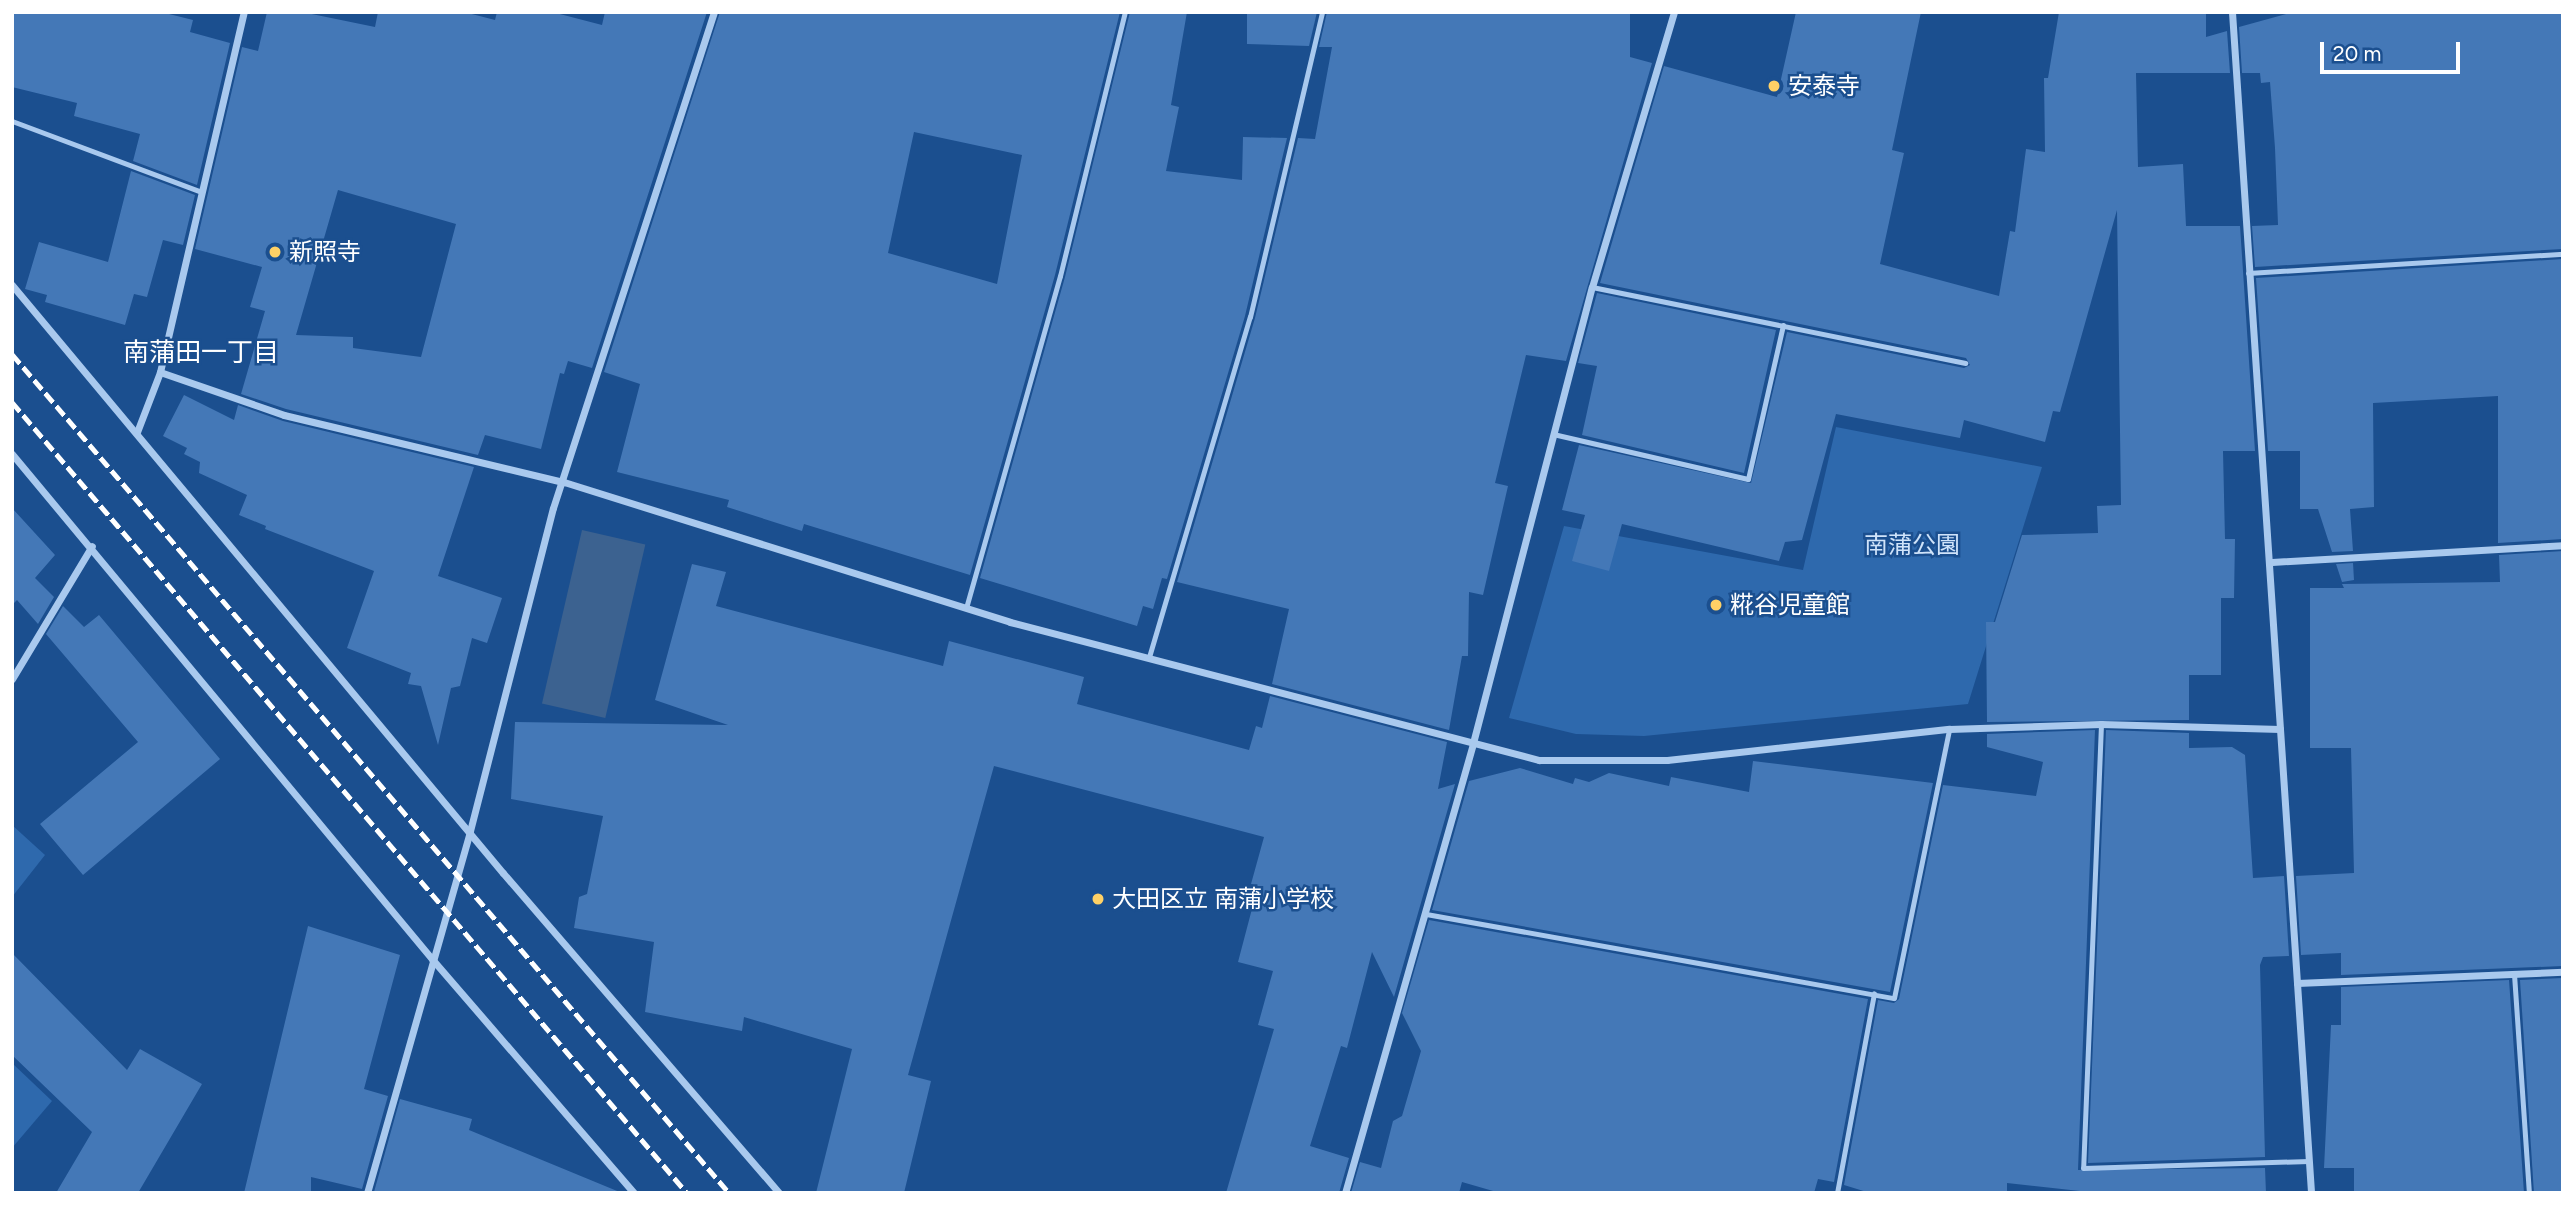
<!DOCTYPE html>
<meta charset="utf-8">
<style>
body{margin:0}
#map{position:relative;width:2575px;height:1205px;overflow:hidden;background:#1b4f8f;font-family:Figtree,"Noto Sans JP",sans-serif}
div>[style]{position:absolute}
.green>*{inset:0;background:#2e69ad}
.water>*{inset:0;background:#3c6290;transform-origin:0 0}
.building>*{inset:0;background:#4478b7}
.service>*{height:5px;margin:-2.5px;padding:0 2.5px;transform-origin:2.5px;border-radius:2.5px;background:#a9c9ee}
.minor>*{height:7px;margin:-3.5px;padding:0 3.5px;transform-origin:3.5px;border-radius:3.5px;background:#a9c9ee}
.rail>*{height:5px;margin-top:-2.5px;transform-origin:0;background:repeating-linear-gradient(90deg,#fff 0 12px,transparent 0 17px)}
.dots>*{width:19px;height:19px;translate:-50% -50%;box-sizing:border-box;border:4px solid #1b4f8f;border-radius:50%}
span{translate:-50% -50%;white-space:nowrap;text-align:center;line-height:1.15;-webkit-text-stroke:5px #1b4f8f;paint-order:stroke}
.poi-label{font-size:24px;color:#fff}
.left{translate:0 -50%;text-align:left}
.park-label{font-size:24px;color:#cfe3fa}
.neighbourhood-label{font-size:26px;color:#fff}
.frame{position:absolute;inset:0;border:14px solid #fff;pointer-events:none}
.scale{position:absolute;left:2320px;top:42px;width:140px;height:32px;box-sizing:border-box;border:4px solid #fff;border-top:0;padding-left:9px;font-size:21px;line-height:24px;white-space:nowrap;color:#fff;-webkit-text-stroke:5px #1b4f8f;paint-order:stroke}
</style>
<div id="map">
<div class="green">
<i style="clip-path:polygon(1836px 427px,2042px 467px,1968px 704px,1644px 736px,1576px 734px,1509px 718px,1564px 526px,1803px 570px)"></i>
<i style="clip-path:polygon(12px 825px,45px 855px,12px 897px)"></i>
<i style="clip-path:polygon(12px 1063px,52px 1101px,12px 1148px)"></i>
</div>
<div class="water">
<i style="left:582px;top:530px;width:65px;height:178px;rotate:13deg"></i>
</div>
<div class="building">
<i style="clip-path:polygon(12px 12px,161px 12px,193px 20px,190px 32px,230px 43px,197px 185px,133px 161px,140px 134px,74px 116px,77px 103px,12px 87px)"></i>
<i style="clip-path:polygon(evenodd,267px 12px,302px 12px,375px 27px,378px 12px,464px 12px,495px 20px,497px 12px,552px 12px,602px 25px,605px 12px,707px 12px,592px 368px,568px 361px,564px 374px,560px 373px,541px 449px,485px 435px,478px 455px,286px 409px,241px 394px,265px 311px,250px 307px,262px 267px,195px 249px,242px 47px,258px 51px,267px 12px,338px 190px,456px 224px,421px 357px,353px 348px,353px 337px,296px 335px,338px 190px)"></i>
<i style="clip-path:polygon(evenodd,720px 12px,1120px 12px,1055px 275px,970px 575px,804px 524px,802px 531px,727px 507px,729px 500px,617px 472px,640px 384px,604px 372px,720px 12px,914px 132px,1022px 155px,997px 284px,888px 253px,914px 132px)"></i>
<i style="clip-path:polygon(1130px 12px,1187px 12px,1171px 105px,1179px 107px,1166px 171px,1242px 180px,1243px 137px,1287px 138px,1245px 316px,1167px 579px,1162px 578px,1153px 609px,1143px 606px,1137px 626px,980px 578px,1065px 277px)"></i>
<i style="clip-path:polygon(1247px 12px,1317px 12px,1309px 46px,1247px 44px)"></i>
<i style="clip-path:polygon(1327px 12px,1630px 12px,1630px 57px,1652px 63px,1566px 361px,1526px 355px,1495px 483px,1508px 486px,1483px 595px,1469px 592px,1468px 656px,1462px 656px,1449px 730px,1272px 684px,1289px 609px,1177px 582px,1255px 318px,1298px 138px,1315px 139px,1332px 47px,1319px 47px)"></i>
<i style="clip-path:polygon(1796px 12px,1921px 12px,1892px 150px,1904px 153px,1880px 264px,1999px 296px,2010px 231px,2015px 232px,2026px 149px,2045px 152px,2044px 78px,2048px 78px,2059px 12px,2206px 12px,2206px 37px,2227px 31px,2230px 73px,2136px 73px,2138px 167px,2183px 164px,2186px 226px,2240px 226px,2255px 451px,2223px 451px,2225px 539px,2235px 539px,2234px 598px,2221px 598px,2221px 675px,2189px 675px,2189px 720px,1987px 722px,1986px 622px,1995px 622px,2022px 535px,2098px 533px,2097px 506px,2121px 505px,2117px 210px,2060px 412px,2053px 411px,2045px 442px,1964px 420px,1960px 438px,1836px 414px,1802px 540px,1785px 542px,1779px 561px,1622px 524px,1609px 571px,1572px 561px,1585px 515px,1562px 510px,1579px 445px,1751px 483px,1787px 332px,1964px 368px,1970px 365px,1966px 358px,1600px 283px,1664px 66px,1777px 97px)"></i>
<i style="clip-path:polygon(2293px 12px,2563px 12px,2563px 249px,2255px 267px,2252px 226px,2278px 225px,2275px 148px,2270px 82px,2261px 83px,2260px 73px,2242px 73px,2239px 27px)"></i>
<i style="clip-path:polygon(131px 171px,195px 195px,183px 245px,163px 240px,147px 297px,134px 294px,125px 325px,45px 302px,47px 295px,25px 289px,39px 242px,108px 262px)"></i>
<i style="clip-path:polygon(2563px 259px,2563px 539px,2498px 543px,2498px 396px,2373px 403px,2374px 507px,2350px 509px,2353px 551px,2332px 552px,2318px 509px,2300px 509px,2300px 451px,2268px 451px,2256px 278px)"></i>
<i style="clip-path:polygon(1597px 293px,1776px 330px,1744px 473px,1582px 435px,1597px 366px,1578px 363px)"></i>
<i style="clip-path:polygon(184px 395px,234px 420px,238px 405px,283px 421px,474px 467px,438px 576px,502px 598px,487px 643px,472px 638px,460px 686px,451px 688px,438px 745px,421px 686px,408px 684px,411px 673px,347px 648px,374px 571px,265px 529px,266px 526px,239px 515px,247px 495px,199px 473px,200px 462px,184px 454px,187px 448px,163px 436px)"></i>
<i style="clip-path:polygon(12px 508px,55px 555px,35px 578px,54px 597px,38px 624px,17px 600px,12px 605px)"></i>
<i style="clip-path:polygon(2563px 551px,2563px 966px,2341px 975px,2341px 953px,2301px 955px,2296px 876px,2354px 873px,2351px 748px,2310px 748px,2310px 588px,2344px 588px,2342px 584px,2500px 582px,2499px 555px)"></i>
<i style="clip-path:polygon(2353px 563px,2354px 580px,2342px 582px,2336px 564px)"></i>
<i style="clip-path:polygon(692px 564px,726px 572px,716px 606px,943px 666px,949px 641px,1084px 677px,1077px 704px,1249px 750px,1256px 726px,1262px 728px,1270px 696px,1447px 742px,1438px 789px,1455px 784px,1394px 997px,1372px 952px,1347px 1048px,1341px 1046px,1310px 1146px,1349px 1158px,1339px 1193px,1226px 1193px,1274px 1029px,1258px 1025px,1273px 971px,1238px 962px,1258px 886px,1251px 884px,1264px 837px,994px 766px,908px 1075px,931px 1081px,904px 1193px,816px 1193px,852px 1049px,744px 1017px,742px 1031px,645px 1012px,654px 942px,574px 928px,579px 897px,587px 894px,603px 816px,511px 799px,515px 722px,728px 725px,655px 700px)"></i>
<i style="clip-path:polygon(63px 606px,84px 627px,99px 615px,220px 759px,83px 875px,40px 824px,138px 742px,46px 634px)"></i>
<i style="clip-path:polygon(2095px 730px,2078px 1170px,2265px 1168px,2266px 1193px,2098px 1193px,2007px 1183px,2007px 1193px,1870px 1193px,1844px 1185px,1878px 1000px,1894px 1003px,1899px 999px,1943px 785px,2036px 796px,2043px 762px,1987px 747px,1987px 734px)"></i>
<i style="clip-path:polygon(2106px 730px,2189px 733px,2189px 748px,2232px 747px,2245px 755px,2253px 878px,2284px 876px,2289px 956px,2263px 957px,2260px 965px,2265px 1157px,2088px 1163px)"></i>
<i style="clip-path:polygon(1753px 761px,1933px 783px,1890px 992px,1432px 910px,1469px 781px,1520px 768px,1573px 784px,1575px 778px,1589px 782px,1609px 773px,1669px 786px,1671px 777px,1749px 792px)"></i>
<i style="clip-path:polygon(1429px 920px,1868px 999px,1834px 1182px,1818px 1179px,1814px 1193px,1500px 1193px,1462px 1182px,1459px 1193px,1351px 1193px,1360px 1162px,1381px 1168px,1393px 1121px,1402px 1116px,1421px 1051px,1402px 1013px)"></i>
<i style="clip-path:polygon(308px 926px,400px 955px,364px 1089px,388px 1096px,362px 1189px,311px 1177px,311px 1193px,244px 1193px)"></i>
<i style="clip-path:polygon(12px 953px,127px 1070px,140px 1049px,202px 1084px,138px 1193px,56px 1193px,92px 1132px,12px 1055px)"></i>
<i style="clip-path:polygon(2563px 978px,2563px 1193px,2534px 1193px,2520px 980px)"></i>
<i style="clip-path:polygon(2509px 980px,2524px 1193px,2354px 1193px,2354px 1168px,2324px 1168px,2331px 1025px,2341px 1025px,2341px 987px)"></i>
<i style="clip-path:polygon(400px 1099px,472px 1119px,469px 1130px,622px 1193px,374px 1192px)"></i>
</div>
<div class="service">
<i style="left:12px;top:121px;width:200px;rotate:20.5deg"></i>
<i style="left:2248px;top:273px;width:316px;rotate:-3.5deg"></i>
<i style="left:1592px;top:287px;width:381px;rotate:11.5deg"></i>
<i style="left:1553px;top:434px;width:200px;rotate:13deg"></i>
<i style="left:1748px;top:479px;width:158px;rotate:-77.2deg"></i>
<i style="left:966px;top:608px;width:345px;rotate:-74.2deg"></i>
<i style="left:1060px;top:276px;width:272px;rotate:-76.2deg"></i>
<i style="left:1149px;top:657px;width:355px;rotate:-73.5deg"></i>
<i style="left:1250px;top:317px;width:313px;rotate:-76.7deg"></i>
<i style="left:2101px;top:724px;width:444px;rotate:92.3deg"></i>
<i style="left:2083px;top:1168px;width:226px;rotate:-1.8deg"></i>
<i style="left:1426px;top:914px;width:475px;rotate:10.2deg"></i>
<i style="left:1894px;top:998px;width:275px;rotate:-78.4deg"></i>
<i style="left:2514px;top:974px;width:220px;rotate:86.1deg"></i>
<i style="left:1837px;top:1193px;width:203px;rotate:-79.5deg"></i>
</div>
<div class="minor">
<i style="left:2232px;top:12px;width:1184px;rotate:86.17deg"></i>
<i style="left:12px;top:285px;width:766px;rotate:50.14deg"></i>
<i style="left:503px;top:873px;width:423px;rotate:49.2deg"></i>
<i style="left:160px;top:372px;width:131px;rotate:19.1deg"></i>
<i style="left:284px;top:415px;width:288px;rotate:13.5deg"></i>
<i style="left:564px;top:482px;width:467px;rotate:17.4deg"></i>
<i style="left:1010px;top:622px;width:547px;rotate:14.62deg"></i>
<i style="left:1539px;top:760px;width:128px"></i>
<i style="left:1667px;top:760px;width:284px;rotate:-6.3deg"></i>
<i style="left:1949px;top:729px;width:152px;rotate:-1.9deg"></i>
<i style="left:2101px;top:724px;width:179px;rotate:1.6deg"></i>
<i style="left:137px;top:432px;width:64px;rotate:-69deg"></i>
<i style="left:160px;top:372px;width:370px;rotate:-76.9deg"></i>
<i style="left:12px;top:454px;width:657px;rotate:50.25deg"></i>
<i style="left:432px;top:959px;width:309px;rotate:49.2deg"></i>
<i style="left:2272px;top:562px;width:291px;rotate:-3.3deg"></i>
<i style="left:12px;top:679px;width:155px;rotate:-59deg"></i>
<i style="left:2297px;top:983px;width:266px;rotate:-2.4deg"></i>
<i style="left:367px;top:1193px;width:376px;rotate:-74.1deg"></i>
<i style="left:470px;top:831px;width:333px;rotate:-75.6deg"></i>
<i style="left:553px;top:508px;width:521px;rotate:-72.02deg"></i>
<i style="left:1345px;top:1193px;width:468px;rotate:-74.1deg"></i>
<i style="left:1473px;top:743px;width:471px;rotate:-75.4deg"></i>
<i style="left:1592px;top:287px;width:287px;rotate:-73.4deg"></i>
</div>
<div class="rail">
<i style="left:12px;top:354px;width:1104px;rotate:49.48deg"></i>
<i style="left:12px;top:402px;width:1040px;rotate:49.52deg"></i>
</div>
<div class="dots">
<i style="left:1774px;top:86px;background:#ffd166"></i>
<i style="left:275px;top:252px;background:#ffd166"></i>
<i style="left:1716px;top:605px;background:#ffd166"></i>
<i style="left:1098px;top:899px;background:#ffd166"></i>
</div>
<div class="poi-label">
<span class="left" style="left:1788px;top:86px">安泰寺</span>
<span class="left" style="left:289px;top:252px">新照寺</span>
<span class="left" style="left:1730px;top:605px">糀谷児童館</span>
<span class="left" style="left:1112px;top:899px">大田区立 南蒲小学校</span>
</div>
<div class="park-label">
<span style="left:1912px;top:545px">南蒲公園</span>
</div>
<div class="neighbourhood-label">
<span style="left:201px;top:353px">南蒲田一丁目</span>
</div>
<div class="frame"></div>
<div class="scale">20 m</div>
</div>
